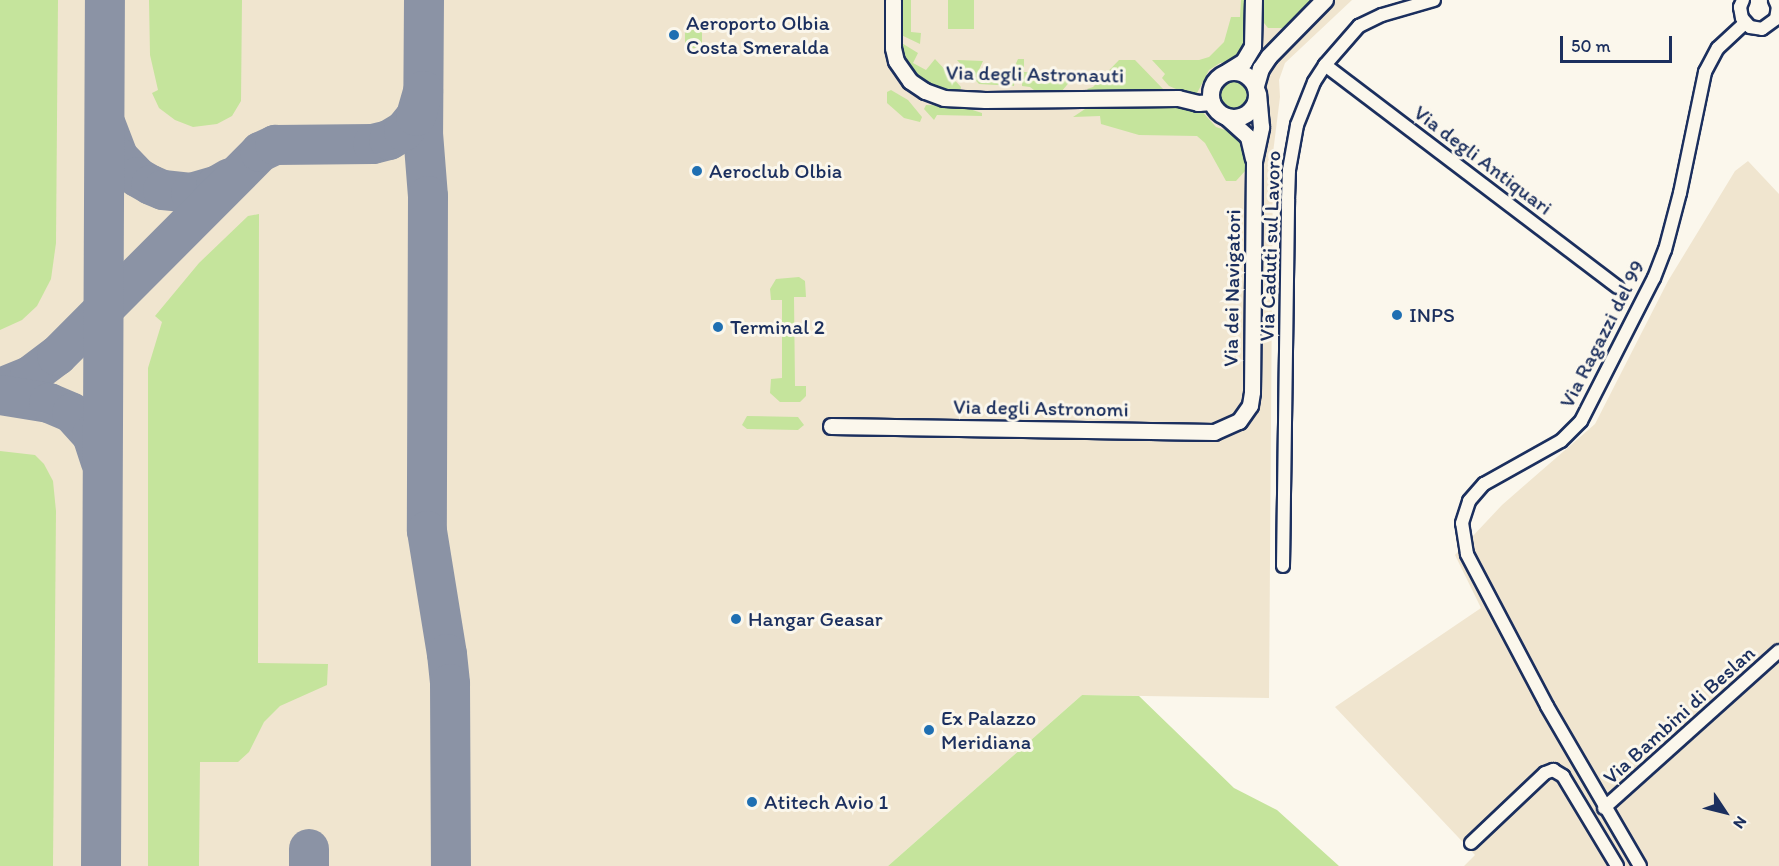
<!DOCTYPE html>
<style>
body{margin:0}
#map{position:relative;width:1779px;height:866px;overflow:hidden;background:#fbf7ec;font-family:Itim,sans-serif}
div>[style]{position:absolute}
.built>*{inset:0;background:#f0e5cf}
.green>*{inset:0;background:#c5e49c;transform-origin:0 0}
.round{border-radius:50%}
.taxiway>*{height:40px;margin:-20px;padding:0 20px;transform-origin:20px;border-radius:20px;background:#8b93a5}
.roads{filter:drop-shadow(2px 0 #1b2f5e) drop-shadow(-2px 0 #1b2f5e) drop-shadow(0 2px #1b2f5e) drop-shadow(0 -2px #1b2f5e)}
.minor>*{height:12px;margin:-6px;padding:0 6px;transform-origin:6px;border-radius:6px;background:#fbf7ec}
.tertiary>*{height:15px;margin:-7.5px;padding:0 7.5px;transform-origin:7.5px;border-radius:7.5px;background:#fbf7ec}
.secondary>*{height:16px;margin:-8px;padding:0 8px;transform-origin:8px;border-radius:8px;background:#fbf7ec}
.secondary>.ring{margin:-8px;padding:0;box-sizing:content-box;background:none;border:16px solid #fbf7ec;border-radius:50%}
.dots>*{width:16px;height:16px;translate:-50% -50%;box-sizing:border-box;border:3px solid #fbf7ec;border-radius:50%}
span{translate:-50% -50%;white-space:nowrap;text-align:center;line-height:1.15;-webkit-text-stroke:6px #fbf7ec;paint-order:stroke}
.poi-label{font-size:21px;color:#1b2f5e}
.left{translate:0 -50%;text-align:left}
.street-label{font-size:21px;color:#1b2f5e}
.north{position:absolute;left:1695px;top:782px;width:60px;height:60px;-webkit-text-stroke:4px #fbf7ec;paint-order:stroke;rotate:125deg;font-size:16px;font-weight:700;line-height:24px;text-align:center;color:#1b2f5e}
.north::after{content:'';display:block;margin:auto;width:21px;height:27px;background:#1b2f5e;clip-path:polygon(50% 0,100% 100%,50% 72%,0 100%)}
.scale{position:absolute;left:1560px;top:36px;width:112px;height:27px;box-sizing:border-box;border:3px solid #1b2f5e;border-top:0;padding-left:8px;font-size:18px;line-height:21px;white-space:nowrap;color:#1b2f5e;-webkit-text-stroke:4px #fbf7ec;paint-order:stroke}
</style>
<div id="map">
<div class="built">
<i style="clip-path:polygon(0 0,1352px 0,1285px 63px,1279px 80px,1280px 97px,1273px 153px,1269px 698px,1082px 695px,888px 866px,0 866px)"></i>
<i style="clip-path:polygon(1748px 161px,1779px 194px,1779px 866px,1464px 866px,1475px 855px,1335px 707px,1481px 608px,1455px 555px,1502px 505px,1595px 424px,1668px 281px,1735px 171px)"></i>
</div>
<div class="green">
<i style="clip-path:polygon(0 0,58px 0,56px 243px,51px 279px,37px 306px,22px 320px,0 330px)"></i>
<i style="clip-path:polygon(149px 0,242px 0,241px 101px,232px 116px,217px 124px,193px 127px,175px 120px,159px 108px,152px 93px,158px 90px,150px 55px)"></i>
<i style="clip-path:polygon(896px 0,911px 0,911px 32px,921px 33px,920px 44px,897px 33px)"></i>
<i style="left:948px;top:0;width:26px;height:29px"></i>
<i style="clip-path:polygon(1241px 0,1249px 0,1249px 37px,1239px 59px,1220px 63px,1209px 70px,1195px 97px,1169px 86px,1162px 78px,1165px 74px,1152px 60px,1199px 60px,1209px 57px,1224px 42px,1231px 17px,1240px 17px)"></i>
<i style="clip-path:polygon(1260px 0,1312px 0,1283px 28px,1268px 28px,1260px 18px)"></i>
<i style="left:685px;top:28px;width:17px;height:20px"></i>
<i style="clip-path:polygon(900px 42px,918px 53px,913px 63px,926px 70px,935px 59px,961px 87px,960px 92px,930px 86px,914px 75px,901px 60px)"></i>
<i style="clip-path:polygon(1018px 59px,1024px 59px,1024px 72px,1078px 72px,1061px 92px,1038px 90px,1038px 93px,1030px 87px,1022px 86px,1022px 76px,1015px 76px,1014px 86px,979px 84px,957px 60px,983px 61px,978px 72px,1012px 72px)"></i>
<i style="clip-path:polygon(1119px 60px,1135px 60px,1164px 90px,1163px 93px,1091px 93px,1087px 89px,1093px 87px)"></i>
<i class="round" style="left:1221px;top:82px;width:26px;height:26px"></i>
<i style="clip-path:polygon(891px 90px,908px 100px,922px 117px,920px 122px,904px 118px,887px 103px,887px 92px)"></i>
<i style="clip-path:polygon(926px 105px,960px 106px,982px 113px,982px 116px,937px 115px,934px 120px,924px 109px)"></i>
<i style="clip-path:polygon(1190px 106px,1199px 108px,1216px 127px,1240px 135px,1245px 146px,1245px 171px,1236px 181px,1226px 181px,1205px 143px,1197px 136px,1139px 135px,1101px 124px,1100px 116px,1073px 117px,1088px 107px)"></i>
<i style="clip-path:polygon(259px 214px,258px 663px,328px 664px,327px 685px,280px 706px,264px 722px,249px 752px,238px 762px,200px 762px,199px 866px,148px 866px,148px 368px,162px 322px,155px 316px,199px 263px,248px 216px)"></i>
<i style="clip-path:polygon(799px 277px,805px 281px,806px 297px,794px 297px,795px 386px,806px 386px,806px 396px,800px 402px,780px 402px,770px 393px,771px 379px,782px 378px,782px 300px,771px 300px,770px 289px,776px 279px)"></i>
<i style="clip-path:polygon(747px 416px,798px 417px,804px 425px,798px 430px,747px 429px,742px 425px)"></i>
<i style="clip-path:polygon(0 451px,35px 455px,44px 464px,53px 481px,56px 511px,53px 866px,0 866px)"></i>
<i style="clip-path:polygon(1082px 695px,1139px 696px,1234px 788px,1277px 810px,1339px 866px,888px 866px)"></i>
</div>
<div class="taxiway">
<i style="left:424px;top:0;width:133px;rotate:90.4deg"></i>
<i style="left:423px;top:133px;width:63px;rotate:85.5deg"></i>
<i style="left:428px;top:196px;width:335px;rotate:90.2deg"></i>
<i style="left:427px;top:531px;width:125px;rotate:80.8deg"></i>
<i style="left:447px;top:654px;width:30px;rotate:84deg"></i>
<i style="left:450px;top:684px;width:182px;rotate:89.7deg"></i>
<i style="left:106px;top:125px;width:34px;rotate:69deg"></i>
<i style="left:118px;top:157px;width:28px;rotate:46deg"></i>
<i style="left:137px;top:177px;width:16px;rotate:30deg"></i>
<i style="left:151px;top:185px;width:13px;rotate:23deg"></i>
<i style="left:163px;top:190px;width:28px;rotate:6deg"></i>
<i style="left:191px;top:193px;width:26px;rotate:-16deg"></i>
<i style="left:216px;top:186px;width:16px;rotate:-30deg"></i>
<i style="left:0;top:388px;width:32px;rotate:-22deg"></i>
<i style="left:30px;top:376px;width:34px;rotate:-37deg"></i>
<i style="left:57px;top:356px;width:288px;rotate:-45.1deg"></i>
<i style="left:260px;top:152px;width:17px;rotate:-25deg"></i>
<i style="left:275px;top:145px;width:98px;rotate:-0.6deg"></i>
<i style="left:373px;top:144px;width:16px;rotate:-14deg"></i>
<i style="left:389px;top:140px;width:17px;rotate:-31deg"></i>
<i style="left:404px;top:131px;width:19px;rotate:-51deg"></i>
<i style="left:416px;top:116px;width:26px;rotate:-74deg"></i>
<i style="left:0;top:395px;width:50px;rotate:9.3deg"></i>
<i style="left:49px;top:403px;width:25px;rotate:23deg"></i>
<i style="left:72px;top:413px;width:30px;rotate:48deg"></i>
<i style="left:92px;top:435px;width:28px;rotate:72deg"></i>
<i style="left:101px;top:866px;width:866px;rotate:-89.74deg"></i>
<i style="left:309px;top:866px;width:17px;rotate:-90deg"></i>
</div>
<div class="roads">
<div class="minor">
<i style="left:1743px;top:0;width:8px;rotate:113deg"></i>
<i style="left:1740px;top:7px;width:11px;rotate:80deg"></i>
<i style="left:1742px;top:18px;width:12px;rotate:48deg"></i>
<i style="left:1750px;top:27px;width:12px;rotate:9deg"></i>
<i style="left:1762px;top:29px;width:17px;rotate:-36deg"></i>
<i style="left:1776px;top:19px;width:12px;rotate:-81deg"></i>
<i style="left:1778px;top:7px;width:8px;rotate:-113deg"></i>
<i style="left:1325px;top:65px;width:367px;rotate:37.2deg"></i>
<i style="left:1283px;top:566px;width:367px;rotate:-89.2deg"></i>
<i style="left:1288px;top:199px;width:29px;rotate:-88deg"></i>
<i style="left:1289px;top:170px;width:46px;rotate:-79.9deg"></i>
<i style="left:1297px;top:125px;width:46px;rotate:-68.4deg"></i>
<i style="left:1314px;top:82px;width:20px;rotate:-57deg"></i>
<i style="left:1325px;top:65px;width:52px;rotate:-48.9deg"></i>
<i style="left:1359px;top:26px;width:25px;rotate:-26deg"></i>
<i style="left:1382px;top:15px;width:54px;rotate:-16.1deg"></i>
<i style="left:1604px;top:808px;width:235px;rotate:-41.9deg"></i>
<i style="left:1471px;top:843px;width:102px;rotate:-43.4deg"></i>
<i style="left:1545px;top:773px;width:9px;rotate:-21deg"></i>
<i style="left:1553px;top:770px;width:12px;rotate:31deg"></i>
<i style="left:1563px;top:776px;width:105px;rotate:59deg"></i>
<i style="left:1640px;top:866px;width:185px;rotate:-120.2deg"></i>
<i style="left:1547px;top:706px;width:172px;rotate:-117.8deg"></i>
<i style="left:1467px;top:554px;width:31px;rotate:-99deg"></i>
<i style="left:1462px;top:523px;width:23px;rotate:-72deg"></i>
<i style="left:1469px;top:501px;width:23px;rotate:-49deg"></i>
<i style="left:1484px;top:484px;width:88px;rotate:-29.2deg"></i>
<i style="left:1561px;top:441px;width:28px;rotate:-45deg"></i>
<i style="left:1581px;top:421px;width:161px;rotate:-63deg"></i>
<i style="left:1654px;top:278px;width:30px;rotate:-69deg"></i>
<i style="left:1665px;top:250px;width:59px;rotate:-75.3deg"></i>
<i style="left:1680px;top:193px;width:124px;rotate:-78.3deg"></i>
<i style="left:1705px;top:72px;width:27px;rotate:-62deg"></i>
<i style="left:1718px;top:48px;width:37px;rotate:-43deg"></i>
</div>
<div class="tertiary">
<i style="left:893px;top:0;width:48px;rotate:90deg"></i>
<i style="left:893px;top:48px;width:13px;rotate:77deg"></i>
<i style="left:896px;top:61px;width:24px;rotate:55deg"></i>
<i style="left:910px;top:81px;width:18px;rotate:34deg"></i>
<i style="left:925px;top:91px;width:20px;rotate:20deg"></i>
<i style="left:944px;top:98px;width:41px;rotate:2.8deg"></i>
<i style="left:985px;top:100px;width:193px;rotate:-0.6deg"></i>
<i style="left:1178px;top:98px;width:21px;rotate:14deg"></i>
<i style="left:1198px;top:103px;width:14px;rotate:-4deg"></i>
<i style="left:1225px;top:116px;width:31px;rotate:42deg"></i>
<i style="left:1248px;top:137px;width:22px;rotate:77deg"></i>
<i style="left:831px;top:426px;width:383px;rotate:0.9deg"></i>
<i style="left:1214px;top:432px;width:27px;rotate:-24deg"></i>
<i style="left:1239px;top:421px;width:19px;rotate:-55deg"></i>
<i style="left:1250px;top:405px;width:13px;rotate:-81deg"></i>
<i style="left:1252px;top:392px;width:231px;rotate:-89.5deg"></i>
<i style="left:1254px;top:161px;width:35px;rotate:-78deg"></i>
<i style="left:1261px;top:127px;width:34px;rotate:-95deg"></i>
</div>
<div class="secondary">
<i class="ring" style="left:1211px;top:72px;width:30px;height:30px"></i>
<i style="left:1228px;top:72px;width:19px;rotate:-32deg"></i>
<i style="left:1244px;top:62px;width:17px;rotate:-59deg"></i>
<i style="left:1253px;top:47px;width:47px;rotate:-88.8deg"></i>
<i style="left:1256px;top:86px;width:18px;rotate:-74deg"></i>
<i style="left:1261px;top:69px;width:14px;rotate:-56deg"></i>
<i style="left:1269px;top:57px;width:80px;rotate:-45.5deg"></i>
</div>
</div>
<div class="dots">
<i style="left:674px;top:35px;background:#1f6fb2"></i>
<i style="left:697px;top:171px;background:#1f6fb2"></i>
<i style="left:1397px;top:315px;background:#1f6fb2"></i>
<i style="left:718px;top:327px;background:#1f6fb2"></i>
<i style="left:736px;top:619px;background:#1f6fb2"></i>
<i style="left:929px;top:730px;background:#1f6fb2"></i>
<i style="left:752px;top:802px;background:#1f6fb2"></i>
</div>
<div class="poi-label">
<span class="left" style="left:686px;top:35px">Aeroporto Olbia<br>Costa Smeralda</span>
<span class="left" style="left:709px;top:171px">Aeroclub Olbia</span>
<span class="left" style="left:1409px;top:315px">INPS</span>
<span class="left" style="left:730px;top:327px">Terminal 2</span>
<span class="left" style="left:748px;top:619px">Hangar Geasar</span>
<span class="left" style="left:941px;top:730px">Ex Palazzo<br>Meridiana</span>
<span class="left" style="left:764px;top:802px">Atitech Avio 1</span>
</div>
<div class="street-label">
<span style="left:1035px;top:74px;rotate:1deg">Via degli Astronauti</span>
<span style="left:1483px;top:160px;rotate:37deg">Via degli Antiquari</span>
<span style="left:1270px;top:246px;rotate:-88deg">Via Caduti sul Lavoro</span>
<span style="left:1232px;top:288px;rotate:-89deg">Via dei Navigatori</span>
<span style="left:1602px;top:334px;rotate:-63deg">Via Ragazzi del 99</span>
<span style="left:1041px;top:408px;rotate:1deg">Via degli Astronomi</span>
<span style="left:1679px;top:715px;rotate:-42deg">Via Bambini di Beslan</span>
</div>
<div class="north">N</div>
<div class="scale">50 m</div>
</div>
